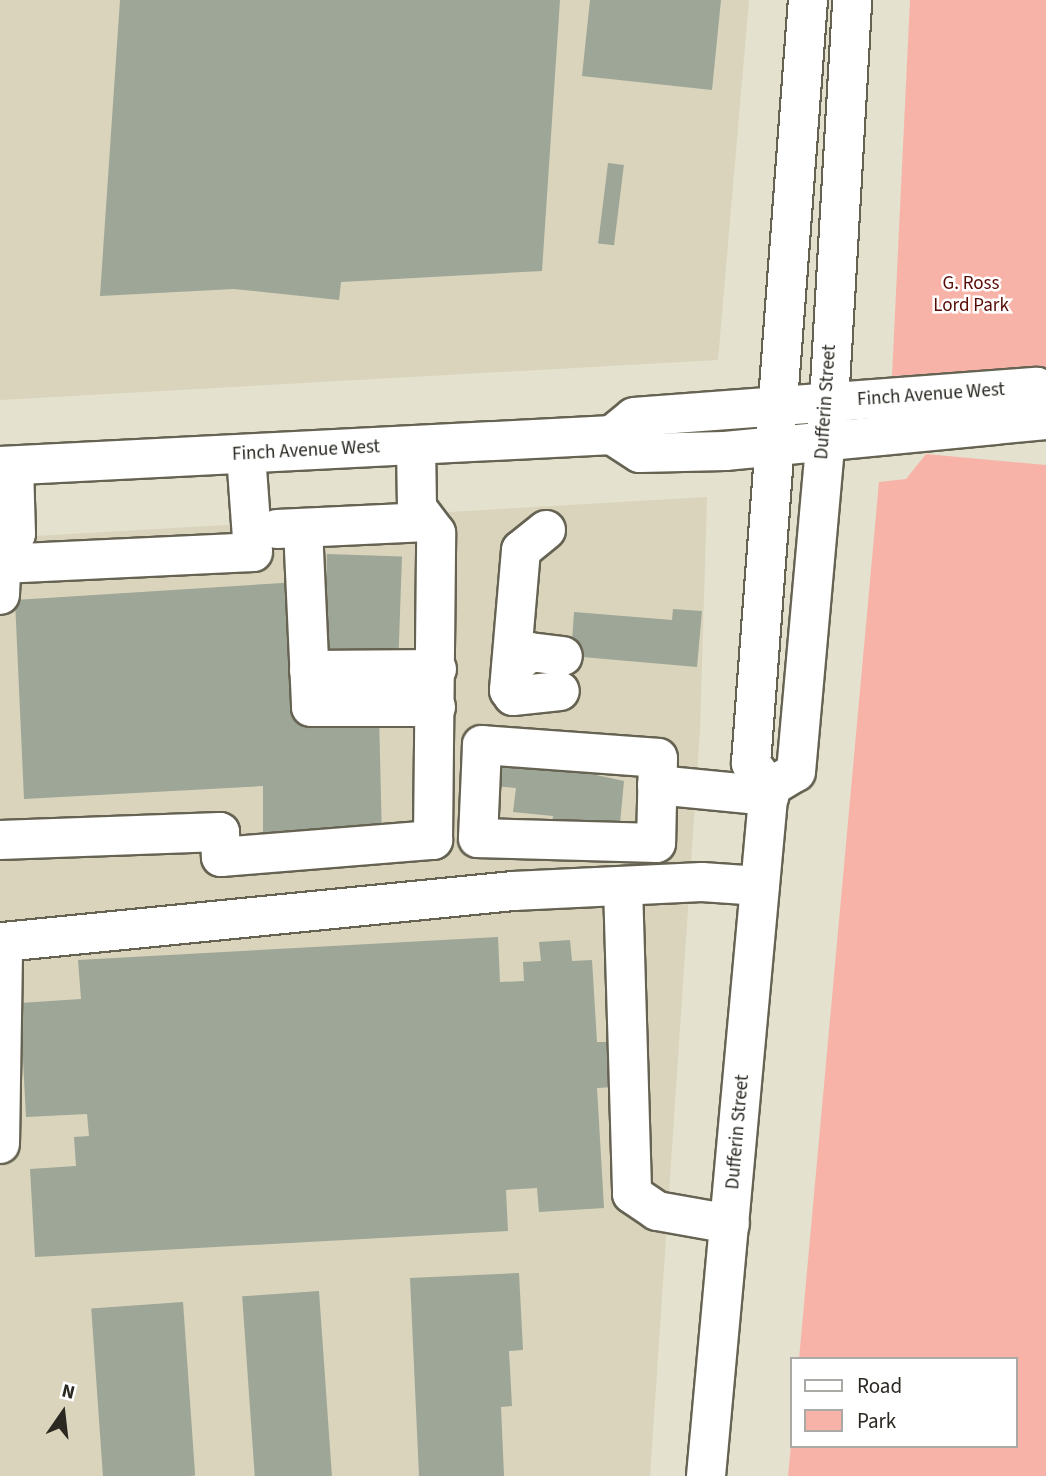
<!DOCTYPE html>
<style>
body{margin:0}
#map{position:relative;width:1046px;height:1476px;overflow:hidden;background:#e4e1ce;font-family:"Source Sans 3",sans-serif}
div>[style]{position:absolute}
.built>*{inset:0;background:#d9d4bb}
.green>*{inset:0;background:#f8b3a8}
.building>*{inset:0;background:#9da697;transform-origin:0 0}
.roads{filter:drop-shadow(2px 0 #666353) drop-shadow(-2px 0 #666353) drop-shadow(0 2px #666353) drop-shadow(0 -2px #666353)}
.minor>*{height:38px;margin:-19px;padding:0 19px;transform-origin:19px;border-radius:19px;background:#fff}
.major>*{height:38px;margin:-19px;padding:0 19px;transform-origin:19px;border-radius:19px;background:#fff}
span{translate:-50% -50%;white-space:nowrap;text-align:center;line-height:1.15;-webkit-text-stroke:5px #fff;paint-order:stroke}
.park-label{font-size:19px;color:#580b05}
.street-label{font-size:19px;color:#2a2821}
.legend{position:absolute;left:790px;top:1357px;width:228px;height:91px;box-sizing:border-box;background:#fff;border:2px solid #aaa9a6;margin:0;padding:9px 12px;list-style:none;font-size:21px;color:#2a2821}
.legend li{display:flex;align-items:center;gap:14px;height:35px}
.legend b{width:35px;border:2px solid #aaa9a6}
.north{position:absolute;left:28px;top:1378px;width:70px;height:70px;-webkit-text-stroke:5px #fff;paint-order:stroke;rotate:14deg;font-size:19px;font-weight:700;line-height:28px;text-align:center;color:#2a2821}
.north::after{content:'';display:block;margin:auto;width:24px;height:32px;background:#2a2821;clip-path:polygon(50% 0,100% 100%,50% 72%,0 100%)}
</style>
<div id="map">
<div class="built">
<i style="clip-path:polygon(0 0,749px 0,718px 360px,0 400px)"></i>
<i style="clip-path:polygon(707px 497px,700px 730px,650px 1476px,0 1476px,0 538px)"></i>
</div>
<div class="green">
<i style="clip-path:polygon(910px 0,1046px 0,1046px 367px,892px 376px)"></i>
<i style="clip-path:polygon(926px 454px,1046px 465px,1046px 1476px,788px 1476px,792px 1435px,792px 1446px,1016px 1446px,1016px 1359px,799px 1359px,879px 482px,906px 479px)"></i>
</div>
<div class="building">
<i style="clip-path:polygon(120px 0,560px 0,542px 271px,341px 282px,339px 300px,234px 289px,100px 296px)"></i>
<i style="clip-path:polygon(590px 0,721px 0,712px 90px,582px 76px)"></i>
<i style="left:608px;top:163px;width:16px;height:81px;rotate:7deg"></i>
<i style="left:327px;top:554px;width:75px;height:102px;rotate:2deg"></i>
<i style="clip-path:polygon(299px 582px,305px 716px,379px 714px,382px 840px,263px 850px,263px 786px,24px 799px,15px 600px)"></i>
<i style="clip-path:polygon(673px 609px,702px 611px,697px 667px,571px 656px,574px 612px,672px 620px)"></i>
<i style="clip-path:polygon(549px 765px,624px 781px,620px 823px,552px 824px,553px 816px,513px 812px,516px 788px,494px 786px,496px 767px)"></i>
<i style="clip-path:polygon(498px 937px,500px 982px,524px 981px,523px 962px,541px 961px,539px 942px,570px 940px,572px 961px,592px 960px,597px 1042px,611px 1042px,614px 1087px,597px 1088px,604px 1208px,539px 1212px,537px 1188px,506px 1190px,508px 1231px,35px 1257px,30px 1169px,76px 1166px,74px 1137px,89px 1136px,87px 1114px,26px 1117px,20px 1003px,81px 999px,78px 960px)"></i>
<i style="clip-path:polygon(519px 1273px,523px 1350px,509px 1351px,512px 1406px,501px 1407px,504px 1476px,419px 1476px,410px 1278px)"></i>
<i style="left:319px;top:1291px;width:186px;height:77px;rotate:86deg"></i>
<i style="left:183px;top:1302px;width:174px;height:92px;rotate:86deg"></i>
</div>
<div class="roads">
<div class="minor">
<i style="left:303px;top:528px;width:179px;rotate:87.4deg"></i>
<i style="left:311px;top:707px;width:125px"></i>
<i style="left:277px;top:529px;width:150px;rotate:-2.7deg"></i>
<i style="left:546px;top:530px;width:32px;rotate:141deg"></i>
<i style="left:521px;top:550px;width:141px;rotate:94.9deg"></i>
<i style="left:509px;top:690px;width:7px;rotate:56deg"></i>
<i style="left:513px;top:696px;width:47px;rotate:-6.1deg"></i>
<i style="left:1px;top:564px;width:252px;rotate:-2.7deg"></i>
<i style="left:253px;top:552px;width:98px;rotate:-94.1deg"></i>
<i style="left:0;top:595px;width:45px;rotate:-87.5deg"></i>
<i style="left:2px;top:550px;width:21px;rotate:-49deg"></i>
<i style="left:16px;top:534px;width:68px;rotate:-91.7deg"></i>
<i style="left:511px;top:668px;width:25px;rotate:-40deg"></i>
<i style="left:530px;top:652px;width:33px;rotate:7deg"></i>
<i style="left:309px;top:670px;width:128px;rotate:-0.4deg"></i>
<i style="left:482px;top:745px;width:176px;rotate:4.2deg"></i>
<i style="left:658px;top:758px;width:85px;rotate:91.3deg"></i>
<i style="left:656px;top:843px;width:178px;rotate:-178.4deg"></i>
<i style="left:478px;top:838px;width:93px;rotate:-87.5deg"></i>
<i style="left:657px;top:785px;width:113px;rotate:5.6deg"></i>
<i style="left:0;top:840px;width:220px;rotate:-2.1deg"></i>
<i style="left:220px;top:832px;width:25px;rotate:88deg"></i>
<i style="left:221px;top:857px;width:213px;rotate:-4.6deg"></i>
<i style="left:433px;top:840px;width:307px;rotate:-89.4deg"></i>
<i style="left:436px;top:533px;width:31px;rotate:-127deg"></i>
<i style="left:417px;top:508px;width:63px;rotate:-90.9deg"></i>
<i style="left:623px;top:886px;width:308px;rotate:88.3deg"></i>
<i style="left:632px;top:1194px;width:30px;rotate:34deg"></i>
<i style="left:657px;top:1211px;width:74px;rotate:10.1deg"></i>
<i style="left:0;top:1144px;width:202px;rotate:-89.1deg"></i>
<i style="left:3px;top:942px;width:513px;rotate:-5.71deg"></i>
<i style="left:513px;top:891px;width:189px;rotate:-2.7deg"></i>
<i style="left:702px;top:882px;width:58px;rotate:3.9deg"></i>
</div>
<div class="major">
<i style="left:612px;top:435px;width:28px;rotate:-39deg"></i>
<i style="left:634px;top:417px;width:404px;rotate:-4.3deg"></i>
<i style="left:1037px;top:387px;width:10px;rotate:29deg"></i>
<i style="left:0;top:466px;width:613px;rotate:-2.9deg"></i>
<i style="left:612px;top:435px;width:33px;rotate:33deg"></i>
<i style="left:640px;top:453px;width:85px;rotate:-1.3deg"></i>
<i style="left:725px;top:451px;width:322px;rotate:-5.5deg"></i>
<i style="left:769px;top:788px;width:31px;rotate:-31deg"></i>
<i style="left:796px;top:772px;width:370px;rotate:-84.9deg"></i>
<i style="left:829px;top:403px;width:404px;rotate:-86.7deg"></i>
<i style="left:706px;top:1476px;width:691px;rotate:-84.77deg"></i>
<i style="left:769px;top:788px;width:31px;rotate:-126deg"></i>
<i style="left:751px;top:763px;width:765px;rotate:-85.73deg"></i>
</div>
</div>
<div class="park-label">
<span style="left:971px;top:295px">G. Ross<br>Lord Park</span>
</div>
<div class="street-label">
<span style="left:931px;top:395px;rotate:-4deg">Finch Avenue West</span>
<span style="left:826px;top:402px;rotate:-86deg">Dufferin Street</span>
<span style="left:306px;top:451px;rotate:-3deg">Finch Avenue West</span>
<span style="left:738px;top:1132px;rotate:-85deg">Dufferin Street</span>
</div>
<ul class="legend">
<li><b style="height:9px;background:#fff"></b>Road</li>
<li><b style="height:19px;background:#f8b3a8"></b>Park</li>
</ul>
<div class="north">N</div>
</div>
